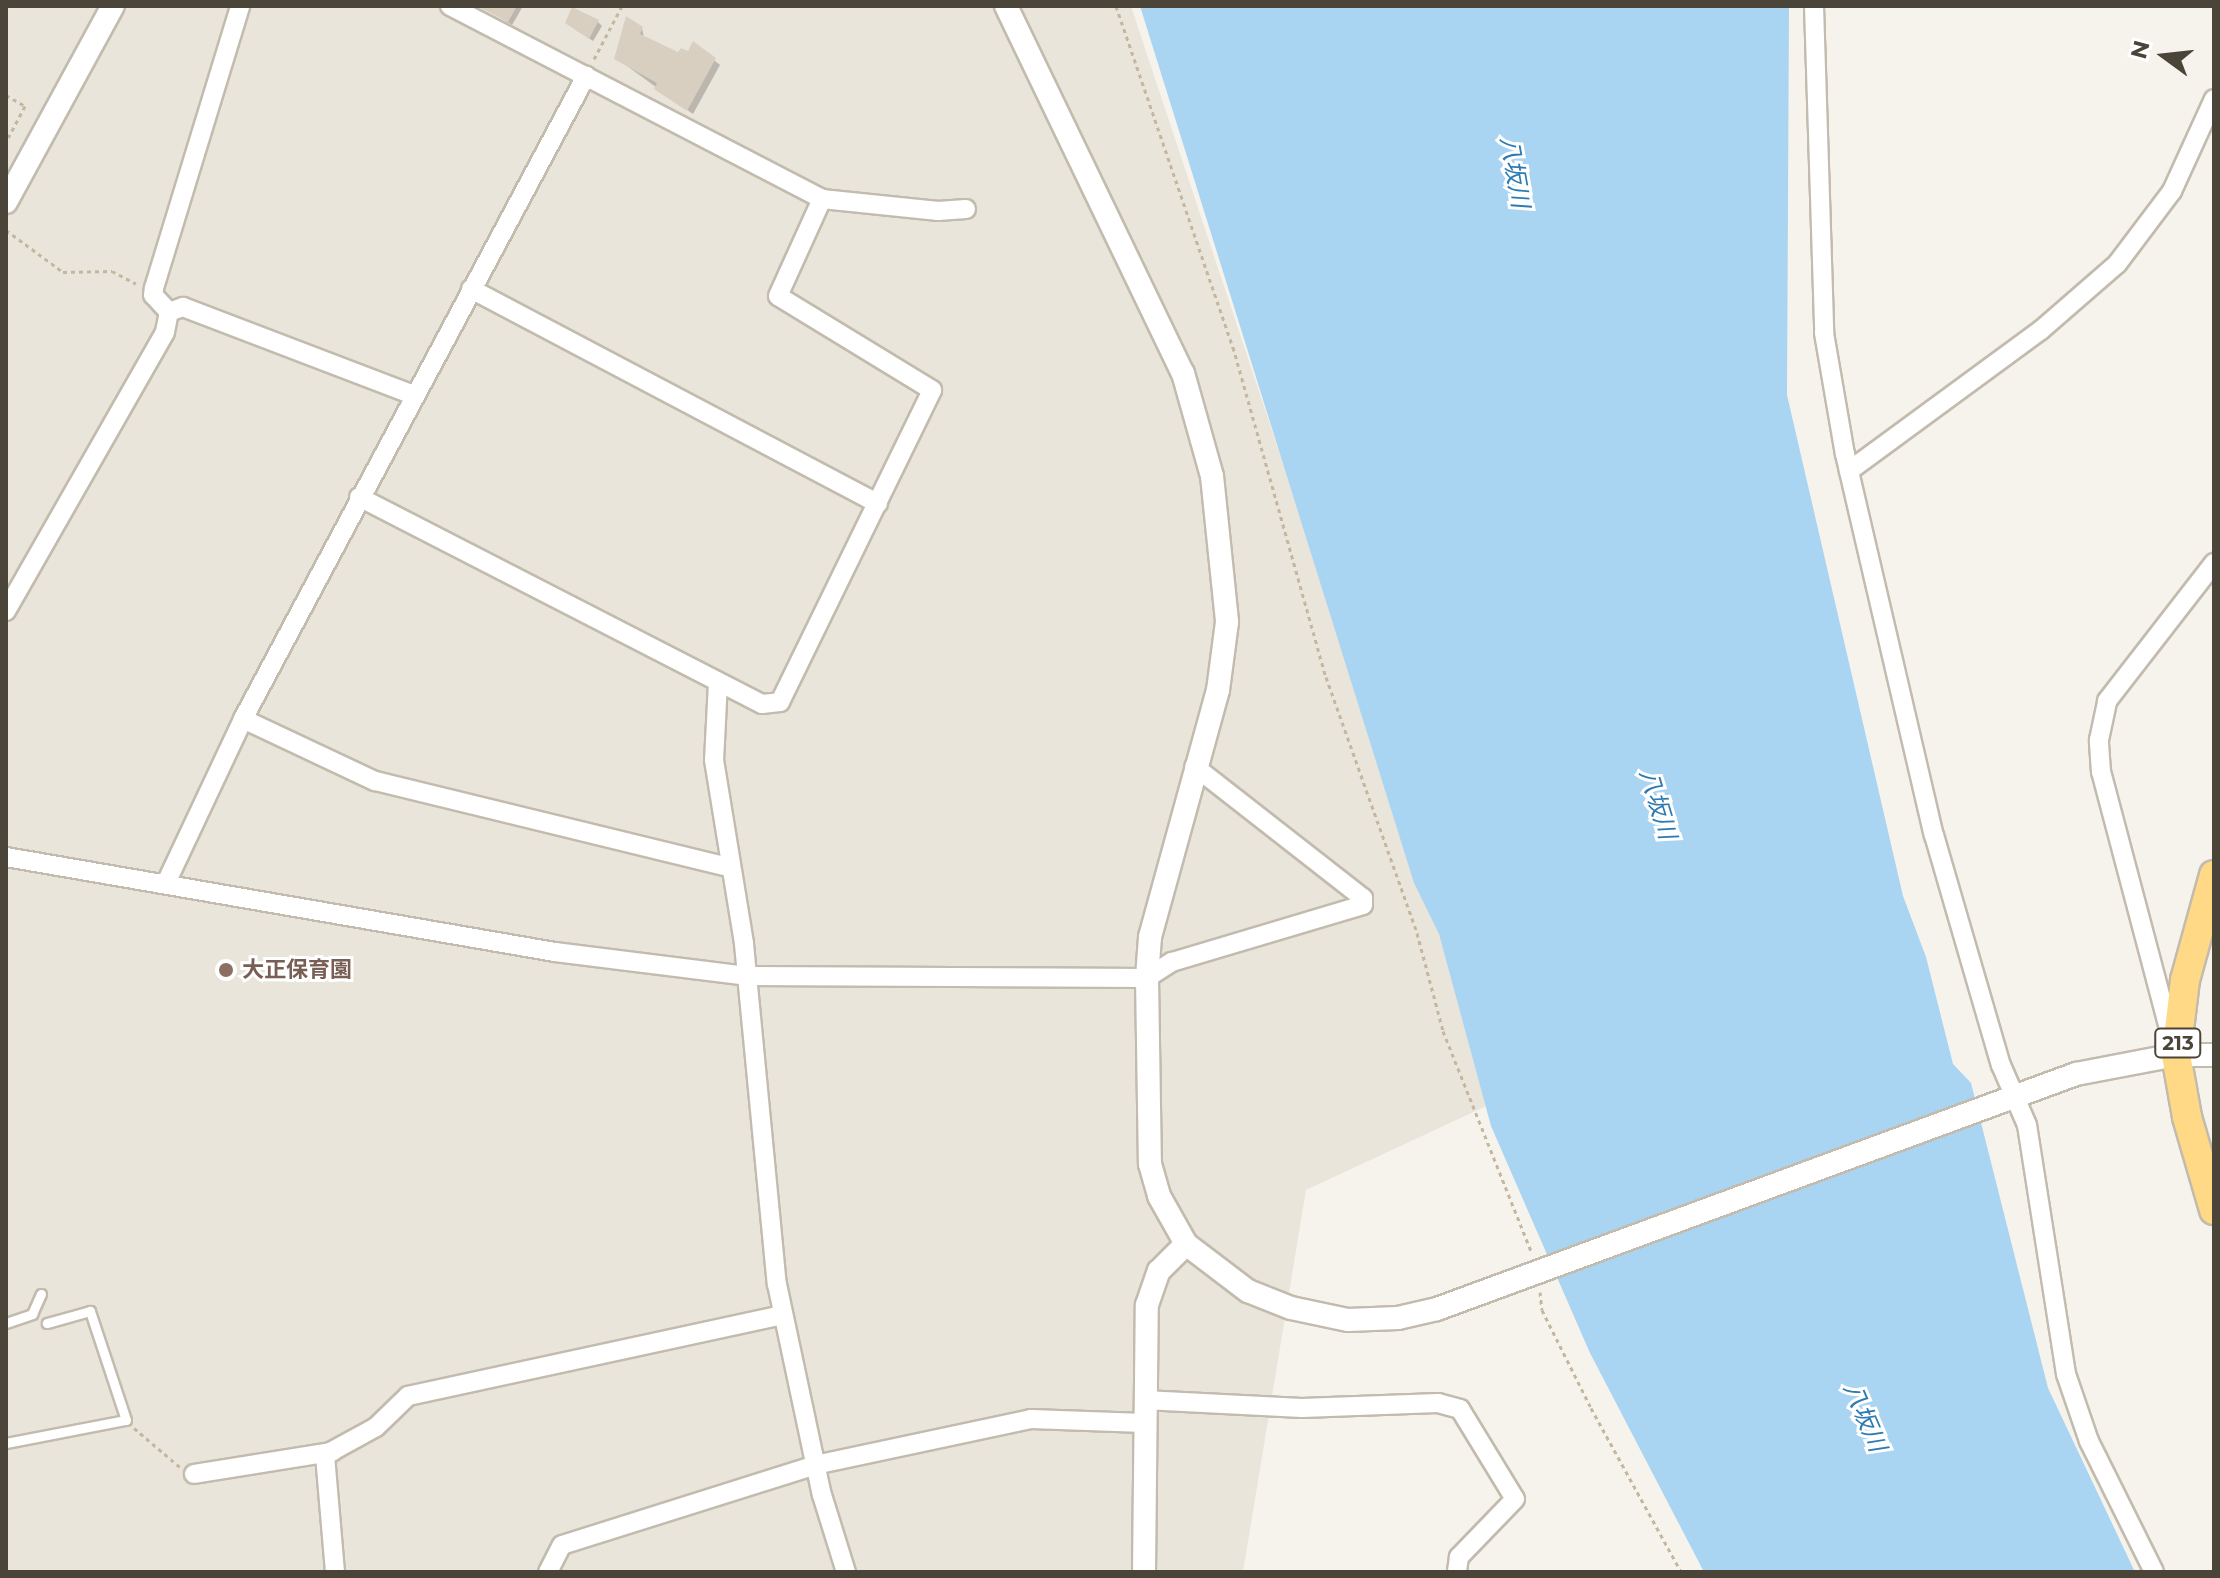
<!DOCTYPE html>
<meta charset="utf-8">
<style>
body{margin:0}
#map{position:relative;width:2220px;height:1578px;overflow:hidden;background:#f6f3ec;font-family:Montserrat,"Noto Sans JP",sans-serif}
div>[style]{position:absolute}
.residential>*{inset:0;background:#eae5da}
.water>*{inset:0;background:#a9d4f2}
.shadow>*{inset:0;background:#0003}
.building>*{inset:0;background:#d8cfc1}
.path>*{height:3px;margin-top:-1.5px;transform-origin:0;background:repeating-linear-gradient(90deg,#c4b79f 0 4px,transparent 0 8px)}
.roads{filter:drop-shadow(2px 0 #c2bbae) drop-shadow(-2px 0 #c2bbae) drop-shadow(0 2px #c2bbae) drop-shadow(0 -2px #c2bbae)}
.service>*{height:9px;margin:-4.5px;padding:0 4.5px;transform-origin:4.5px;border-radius:4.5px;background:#fff}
.minor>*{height:18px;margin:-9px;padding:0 9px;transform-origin:9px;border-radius:9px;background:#fff}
.tertiary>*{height:22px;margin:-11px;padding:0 11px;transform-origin:11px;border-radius:11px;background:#fff}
.trunk>*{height:28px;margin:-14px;padding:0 14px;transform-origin:14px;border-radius:14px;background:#ffd985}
.dots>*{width:22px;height:22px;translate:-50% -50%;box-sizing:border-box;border:4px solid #fff;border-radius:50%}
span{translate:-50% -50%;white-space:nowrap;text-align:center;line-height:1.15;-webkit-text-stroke:6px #fff;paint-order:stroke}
.shield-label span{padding:2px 6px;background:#fff;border:2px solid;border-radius:6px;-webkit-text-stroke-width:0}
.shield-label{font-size:20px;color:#4b4439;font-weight:700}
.education-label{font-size:22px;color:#785e54;font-weight:700}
.left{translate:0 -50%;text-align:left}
.water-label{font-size:24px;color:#2e7ab2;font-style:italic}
.frame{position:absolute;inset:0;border:8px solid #4b4439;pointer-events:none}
.north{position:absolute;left:2124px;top:16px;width:80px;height:80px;-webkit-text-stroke:6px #fff;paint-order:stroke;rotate:285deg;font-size:22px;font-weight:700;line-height:32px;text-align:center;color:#4b4439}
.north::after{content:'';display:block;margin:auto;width:28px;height:36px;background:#4b4439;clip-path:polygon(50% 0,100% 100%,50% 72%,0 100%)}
</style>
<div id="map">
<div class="residential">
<i style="clip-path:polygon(6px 6px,1131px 6px,1495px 1102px,1306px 1190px,1243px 1572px,6px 1572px)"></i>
</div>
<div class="water">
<i style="clip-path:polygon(1140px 6px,1789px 6px,1787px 395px,1903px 896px,1926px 957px,1953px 1064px,1971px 1083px,2048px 1388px,2135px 1572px,1704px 1572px,1590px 1353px,1491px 1126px,1439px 934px,1414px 883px)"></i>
</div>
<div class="shadow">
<i style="clip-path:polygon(497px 6px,523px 6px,512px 25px,494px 13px)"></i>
<i style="clip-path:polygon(598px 22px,602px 26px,593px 41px,572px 27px)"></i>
<i style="clip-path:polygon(642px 28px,644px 38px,679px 55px,688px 54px,694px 44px,720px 65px,693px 114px,616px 58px)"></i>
</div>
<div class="building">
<i style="clip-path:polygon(477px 6px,517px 6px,508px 22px)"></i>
<i style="clip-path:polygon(572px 7px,599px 20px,589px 39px,565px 23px)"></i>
<i style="clip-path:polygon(626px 16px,643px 27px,640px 34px,678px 52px,681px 48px,688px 51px,693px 41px,716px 58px,687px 111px,654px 89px,657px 83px,614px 59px)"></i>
</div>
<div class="path">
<i style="left:1116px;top:6px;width:361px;rotate:71.1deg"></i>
<i style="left:1233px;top:347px;width:343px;rotate:74.3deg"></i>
<i style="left:1326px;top:677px;width:272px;rotate:70.4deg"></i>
<i style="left:1417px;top:933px;width:101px;rotate:75.1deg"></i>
<i style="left:1443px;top:1031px;width:239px;rotate:68.2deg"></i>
<i style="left:594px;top:59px;width:60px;rotate:-62.2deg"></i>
<i style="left:6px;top:95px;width:22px;rotate:30deg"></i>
<i style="left:25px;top:106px;width:40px;rotate:118deg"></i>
<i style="left:6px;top:230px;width:71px;rotate:36.4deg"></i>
<i style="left:63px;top:272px;width:49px;rotate:-1.2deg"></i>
<i style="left:112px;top:271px;width:27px;rotate:28deg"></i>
<i style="left:1540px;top:1292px;width:18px;rotate:84deg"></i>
<i style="left:1542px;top:1310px;width:110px;rotate:63.4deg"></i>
<i style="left:1591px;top:1408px;width:187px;rotate:61.2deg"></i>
<i style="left:134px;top:1428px;width:60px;rotate:40.3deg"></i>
</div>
<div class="roads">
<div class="service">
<i style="left:6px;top:1323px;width:28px;rotate:-19deg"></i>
<i style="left:32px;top:1314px;width:22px;rotate:-66deg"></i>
<i style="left:6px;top:1443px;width:122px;rotate:-10.9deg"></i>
<i style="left:126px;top:1420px;width:115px;rotate:-108.3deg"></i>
<i style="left:90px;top:1311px;width:45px;rotate:164.4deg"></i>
</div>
<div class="minor">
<i style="left:450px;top:6px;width:419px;rotate:27.4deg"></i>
<i style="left:822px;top:199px;width:117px;rotate:5.9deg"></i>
<i style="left:938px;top:211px;width:28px;rotate:-4deg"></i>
<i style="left:1814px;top:6px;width:327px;rotate:88.2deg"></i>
<i style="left:1824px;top:333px;width:123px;rotate:80.2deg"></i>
<i style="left:1845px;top:454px;width:391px;rotate:76.9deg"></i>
<i style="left:1934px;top:835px;width:240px;rotate:73.8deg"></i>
<i style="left:2001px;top:1065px;width:65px;rotate:66.6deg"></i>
<i style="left:2027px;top:1125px;width:252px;rotate:81.1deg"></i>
<i style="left:2066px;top:1374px;width:71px;rotate:71.1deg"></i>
<i style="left:2089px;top:1441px;width:146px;rotate:63.6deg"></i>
<i style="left:471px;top:289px;width:460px;rotate:27.8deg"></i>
<i style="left:169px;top:312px;width:15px;rotate:-20deg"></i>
<i style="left:183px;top:307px;width:246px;rotate:20.9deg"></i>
<i style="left:1849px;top:471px;width:238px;rotate:-36.3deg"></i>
<i style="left:2041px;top:330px;width:101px;rotate:-41deg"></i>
<i style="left:2117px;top:264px;width:91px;rotate:-53deg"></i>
<i style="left:2172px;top:191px;width:101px;rotate:-65.5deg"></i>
<i style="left:359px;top:497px;width:453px;rotate:27.2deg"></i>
<i style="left:762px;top:704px;width:18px;rotate:-6deg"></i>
<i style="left:780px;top:702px;width:347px;rotate:-64deg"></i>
<i style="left:932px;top:390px;width:180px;rotate:-148.6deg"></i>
<i style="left:778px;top:296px;width:107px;rotate:-65.6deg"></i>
<i style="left:6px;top:611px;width:321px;rotate:-60.3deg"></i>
<i style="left:165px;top:332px;width:20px;rotate:-79deg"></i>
<i style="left:169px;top:312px;width:23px;rotate:-133deg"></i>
<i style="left:153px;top:295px;width:7px;rotate:-82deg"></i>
<i style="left:154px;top:288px;width:295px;rotate:-73deg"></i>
<i style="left:718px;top:682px;width:78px;rotate:92.9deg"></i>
<i style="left:714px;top:760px;width:186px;rotate:80.7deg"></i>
<i style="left:744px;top:944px;width:342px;rotate:84.5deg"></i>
<i style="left:777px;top:1284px;width:216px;rotate:78deg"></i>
<i style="left:822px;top:1495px;width:81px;rotate:72.7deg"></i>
<i style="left:243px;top:719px;width:146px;rotate:25.2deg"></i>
<i style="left:375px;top:781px;width:366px;rotate:13.7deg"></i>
<i style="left:6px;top:857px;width:557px;rotate:9.82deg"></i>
<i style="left:555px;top:952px;width:193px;rotate:7.1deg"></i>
<i style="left:747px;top:976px;width:400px;rotate:0.3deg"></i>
<i style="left:1147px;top:978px;width:30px;rotate:-33deg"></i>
<i style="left:1172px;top:962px;width:199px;rotate:-16.6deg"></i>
<i style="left:1363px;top:905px;width:7px;rotate:-90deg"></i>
<i style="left:1363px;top:898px;width:214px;rotate:-142deg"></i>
<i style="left:166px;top:883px;width:181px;rotate:-64.8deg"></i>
<i style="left:243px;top:719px;width:729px;rotate:-61.92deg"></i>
<i style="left:2172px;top:1040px;width:277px;rotate:-104.8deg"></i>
<i style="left:2101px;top:772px;width:32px;rotate:-94deg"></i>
<i style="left:2099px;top:740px;width:40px;rotate:-78deg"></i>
<i style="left:2107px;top:701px;width:175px;rotate:-52.2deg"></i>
<i style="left:1144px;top:1400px;width:158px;rotate:2.9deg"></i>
<i style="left:1302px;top:1408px;width:136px;rotate:-2.1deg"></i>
<i style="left:1438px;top:1403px;width:23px;rotate:15deg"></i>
<i style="left:1460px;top:1409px;width:105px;rotate:58.6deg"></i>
<i style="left:1515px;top:1499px;width:81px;rotate:134deg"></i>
<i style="left:1459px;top:1557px;width:15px;rotate:98deg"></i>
<i style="left:194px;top:1474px;width:140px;rotate:-9.1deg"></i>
<i style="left:335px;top:1572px;width:117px;rotate:-94.9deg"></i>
<i style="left:325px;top:1455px;width:58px;rotate:-28.8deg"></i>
<i style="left:376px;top:1427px;width:45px;rotate:-44.1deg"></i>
<i style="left:408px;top:1396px;width:383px;rotate:-12.2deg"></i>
<i style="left:548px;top:1572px;width:30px;rotate:-63deg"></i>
<i style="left:562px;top:1545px;width:265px;rotate:-17.5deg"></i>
<i style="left:815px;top:1465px;width:221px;rotate:-12deg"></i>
<i style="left:1031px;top:1419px;width:113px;rotate:2deg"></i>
</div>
<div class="tertiary">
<i style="left:1006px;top:6px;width:407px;rotate:64.3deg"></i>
<i style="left:1183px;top:373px;width:107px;rotate:74.3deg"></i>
<i style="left:1212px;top:476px;width:147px;rotate:84.1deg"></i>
<i style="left:1227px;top:622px;width:69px;rotate:97.5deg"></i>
<i style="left:1218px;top:690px;width:256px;rotate:105.4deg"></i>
<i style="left:1150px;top:937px;width:41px;rotate:94.2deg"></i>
<i style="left:1147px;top:978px;width:186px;rotate:89.1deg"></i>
<i style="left:1150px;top:1164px;width:33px;rotate:74deg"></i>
<i style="left:1159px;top:1196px;width:55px;rotate:60.6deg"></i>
<i style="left:1186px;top:1244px;width:78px;rotate:37.2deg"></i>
<i style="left:1248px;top:1291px;width:46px;rotate:21.6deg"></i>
<i style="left:1291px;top:1308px;width:58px;rotate:11.9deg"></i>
<i style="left:1348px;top:1320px;width:50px;rotate:-2.3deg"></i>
<i style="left:1398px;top:1318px;width:40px;rotate:-13deg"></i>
<i style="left:1437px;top:1309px;width:681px;rotate:-20.19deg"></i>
<i style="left:2076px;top:1074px;width:102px;rotate:-10.8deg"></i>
<i style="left:2176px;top:1055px;width:38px"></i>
<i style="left:6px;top:202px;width:223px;rotate:-61.4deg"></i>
<i style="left:1144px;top:1572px;width:267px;rotate:-89.4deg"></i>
<i style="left:1147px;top:1305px;width:36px;rotate:-71deg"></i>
<i style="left:1159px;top:1271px;width:38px;rotate:-45deg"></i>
</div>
<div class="trunk">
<i style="left:2214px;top:875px;width:109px;rotate:105.4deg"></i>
<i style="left:2185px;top:980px;width:76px;rotate:96.8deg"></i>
<i style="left:2176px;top:1055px;width:63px;rotate:79.9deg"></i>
<i style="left:2187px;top:1117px;width:97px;rotate:73.8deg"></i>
</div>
</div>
<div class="dots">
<i style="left:226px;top:970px;background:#8d6e63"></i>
</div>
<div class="shield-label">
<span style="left:2178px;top:1043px">213</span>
</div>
<div class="education-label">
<span class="left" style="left:242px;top:970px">大正保育園</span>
</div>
<div class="water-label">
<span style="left:1515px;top:172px;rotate:80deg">八坂川</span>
<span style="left:1658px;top:804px;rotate:73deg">八坂川</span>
<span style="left:1865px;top:1417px;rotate:67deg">八坂川</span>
</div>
<div class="frame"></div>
<div class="north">N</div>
</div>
